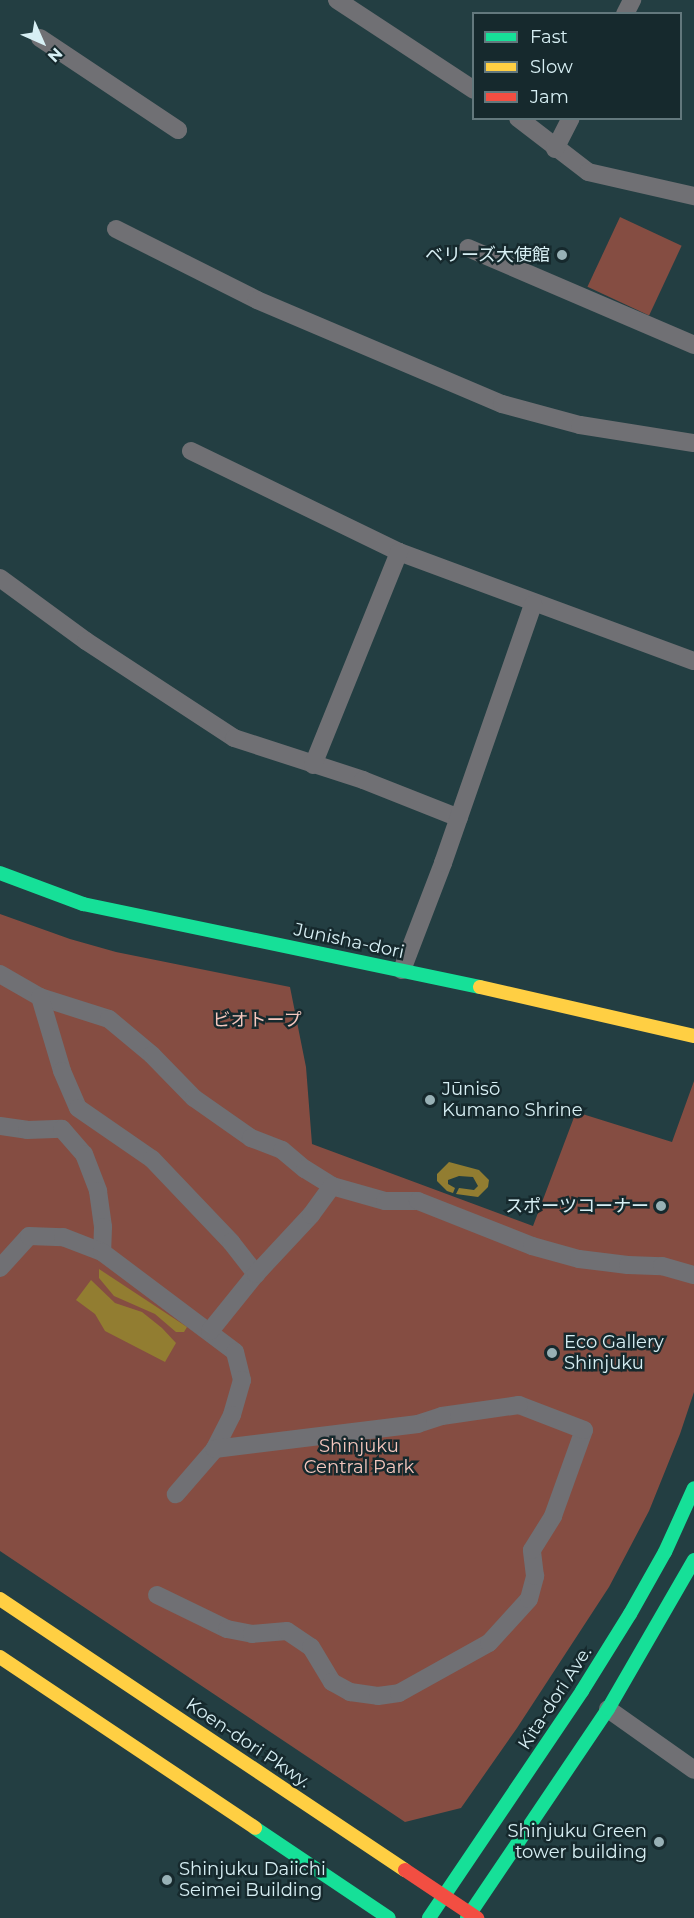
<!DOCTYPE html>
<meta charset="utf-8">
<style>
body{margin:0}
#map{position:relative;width:694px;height:1918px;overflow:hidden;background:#233e42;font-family:Montserrat,"Noto Sans JP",sans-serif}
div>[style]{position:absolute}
.green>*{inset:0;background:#854d42;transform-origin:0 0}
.water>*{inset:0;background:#927d31}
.street>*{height:18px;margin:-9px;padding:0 9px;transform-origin:9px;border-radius:9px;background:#707074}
.fast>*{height:14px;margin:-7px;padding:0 7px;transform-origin:7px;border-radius:7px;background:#16e098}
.slow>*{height:14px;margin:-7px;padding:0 7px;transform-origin:7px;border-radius:7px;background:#ffcf43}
.jam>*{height:14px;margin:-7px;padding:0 7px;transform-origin:7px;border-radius:7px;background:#f24e42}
.dots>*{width:16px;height:16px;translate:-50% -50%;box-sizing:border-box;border:3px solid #16292d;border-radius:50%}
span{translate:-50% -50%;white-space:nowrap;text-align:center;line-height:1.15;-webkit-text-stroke:5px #16292d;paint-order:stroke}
.poi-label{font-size:18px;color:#d7eff4}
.right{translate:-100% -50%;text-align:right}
.left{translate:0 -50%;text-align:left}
.street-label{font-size:18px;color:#d7eff4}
.park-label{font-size:18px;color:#f5c7be}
.legend{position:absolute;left:472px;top:12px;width:210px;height:108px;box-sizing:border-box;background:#16292d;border:2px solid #63787d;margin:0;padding:8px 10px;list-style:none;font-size:18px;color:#d7eff4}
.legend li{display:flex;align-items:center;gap:12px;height:30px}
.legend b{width:30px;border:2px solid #63787d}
.north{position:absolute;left:12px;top:12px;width:60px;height:60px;-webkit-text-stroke:4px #16292d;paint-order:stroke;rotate:135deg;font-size:16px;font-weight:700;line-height:24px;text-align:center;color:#d7eff4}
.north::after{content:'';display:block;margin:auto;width:21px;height:27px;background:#d7eff4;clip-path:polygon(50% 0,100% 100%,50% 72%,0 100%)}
</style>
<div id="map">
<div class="green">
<i style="left:620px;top:217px;width:68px;height:77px;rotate:25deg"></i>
<i style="clip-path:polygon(0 914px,70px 939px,116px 952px,290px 987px,306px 1067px,312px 1144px,533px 1226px,576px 1112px,672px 1142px,694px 1081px,694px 1392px,680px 1434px,649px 1511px,609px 1587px,517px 1728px,461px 1808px,405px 1822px,0 1551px)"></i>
</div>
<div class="water">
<i style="clip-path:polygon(449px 1162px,479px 1170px,489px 1180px,488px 1187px,478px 1197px,456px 1194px,459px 1188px,474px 1190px,478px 1186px,473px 1177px,459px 1176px,448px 1180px,448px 1184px,455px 1188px,453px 1193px,447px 1191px,437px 1181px,437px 1174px)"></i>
<i style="clip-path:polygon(99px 1269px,187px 1327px,184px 1332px,176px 1332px,155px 1314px,114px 1296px,99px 1278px)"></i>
<i style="clip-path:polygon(91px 1280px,115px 1303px,142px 1312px,162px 1328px,176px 1343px,165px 1362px,105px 1331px,95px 1314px,76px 1300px)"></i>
</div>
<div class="street">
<i style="left:337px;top:0;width:164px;rotate:33.3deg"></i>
<i style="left:625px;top:14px;width:16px;rotate:-63deg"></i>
<i style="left:40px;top:38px;width:166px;rotate:33.7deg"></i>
<i style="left:518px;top:118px;width:88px;rotate:37.6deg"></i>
<i style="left:588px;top:172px;width:109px;rotate:12.8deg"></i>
<i style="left:555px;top:149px;width:35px;rotate:-63deg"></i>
<i style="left:116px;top:229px;width:158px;rotate:26.7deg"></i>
<i style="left:257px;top:300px;width:266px;rotate:23deg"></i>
<i style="left:502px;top:404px;width:81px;rotate:15.1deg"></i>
<i style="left:580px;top:425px;width:115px;rotate:9deg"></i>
<i style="left:468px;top:248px;width:246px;rotate:23.2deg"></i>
<i style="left:191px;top:451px;width:231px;rotate:25.9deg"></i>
<i style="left:399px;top:552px;width:314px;rotate:20.3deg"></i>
<i style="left:0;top:578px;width:107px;rotate:36.2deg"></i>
<i style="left:86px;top:641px;width:177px;rotate:33.2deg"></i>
<i style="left:234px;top:738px;width:136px;rotate:18deg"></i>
<i style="left:363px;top:780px;width:103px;rotate:21.6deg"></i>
<i style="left:313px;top:765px;width:230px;rotate:-68deg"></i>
<i style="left:402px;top:970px;width:115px;rotate:-69deg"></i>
<i style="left:443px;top:863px;width:274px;rotate:-70.8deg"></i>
<i style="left:0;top:974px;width:46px;rotate:29.9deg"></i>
<i style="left:40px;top:997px;width:72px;rotate:17.7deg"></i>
<i style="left:109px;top:1019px;width:56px;rotate:39.9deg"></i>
<i style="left:152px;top:1055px;width:60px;rotate:45.7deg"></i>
<i style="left:194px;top:1098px;width:70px;rotate:35.1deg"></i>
<i style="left:251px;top:1138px;width:33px;rotate:21deg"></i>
<i style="left:282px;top:1150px;width:30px;rotate:40deg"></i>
<i style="left:305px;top:1169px;width:32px;rotate:32deg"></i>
<i style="left:332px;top:1186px;width:55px;rotate:15.8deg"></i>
<i style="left:385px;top:1201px;width:33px"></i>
<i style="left:418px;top:1201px;width:123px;rotate:21.5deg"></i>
<i style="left:532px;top:1246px;width:49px;rotate:15.5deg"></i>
<i style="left:579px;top:1259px;width:49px;rotate:7deg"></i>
<i style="left:628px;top:1265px;width:34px;rotate:2deg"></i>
<i style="left:662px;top:1266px;width:33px;rotate:16deg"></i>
<i style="left:40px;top:997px;width:77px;rotate:73.4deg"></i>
<i style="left:62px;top:1071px;width:40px;rotate:66.6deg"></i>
<i style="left:78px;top:1108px;width:90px;rotate:34.6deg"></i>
<i style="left:152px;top:1159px;width:115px;rotate:46.4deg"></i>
<i style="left:231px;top:1242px;width:41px;rotate:52deg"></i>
<i style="left:0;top:1126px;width:27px;rotate:8deg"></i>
<i style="left:27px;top:1130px;width:35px;rotate:-2deg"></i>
<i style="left:62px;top:1129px;width:33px;rotate:49deg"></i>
<i style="left:84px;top:1154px;width:40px;rotate:69deg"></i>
<i style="left:98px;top:1191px;width:36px;rotate:82deg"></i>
<i style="left:103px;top:1227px;width:25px;rotate:92deg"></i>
<i style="left:0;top:1268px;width:43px;rotate:-47.8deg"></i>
<i style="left:29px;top:1236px;width:34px;rotate:2deg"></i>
<i style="left:63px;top:1237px;width:42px;rotate:21deg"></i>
<i style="left:102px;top:1252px;width:166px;rotate:36.9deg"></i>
<i style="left:235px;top:1352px;width:29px;rotate:76deg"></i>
<i style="left:242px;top:1380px;width:36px;rotate:106deg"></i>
<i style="left:232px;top:1415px;width:38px;rotate:117deg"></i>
<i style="left:215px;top:1449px;width:60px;rotate:130.9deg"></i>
<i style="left:210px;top:1331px;width:73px;rotate:-51.1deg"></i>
<i style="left:256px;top:1274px;width:81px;rotate:-47deg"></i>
<i style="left:311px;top:1215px;width:36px;rotate:-54deg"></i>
<i style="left:157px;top:1595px;width:78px;rotate:25.9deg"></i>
<i style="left:227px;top:1629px;width:25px;rotate:11deg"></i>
<i style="left:252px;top:1634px;width:35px;rotate:-5deg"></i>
<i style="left:287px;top:1631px;width:29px;rotate:34deg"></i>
<i style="left:311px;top:1647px;width:41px;rotate:59deg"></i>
<i style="left:332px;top:1682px;width:21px;rotate:29deg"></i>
<i style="left:350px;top:1692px;width:28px;rotate:8deg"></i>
<i style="left:378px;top:1696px;width:21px;rotate:-8deg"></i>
<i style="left:399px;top:1693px;width:103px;rotate:-29.1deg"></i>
<i style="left:489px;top:1643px;width:59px;rotate:-47.7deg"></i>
<i style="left:529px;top:1599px;width:24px;rotate:-75deg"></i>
<i style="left:535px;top:1576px;width:26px;rotate:-97deg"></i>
<i style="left:532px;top:1550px;width:40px;rotate:-58deg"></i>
<i style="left:553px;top:1516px;width:91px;rotate:-70.2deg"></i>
<i style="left:584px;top:1430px;width:70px;rotate:-159deg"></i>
<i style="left:519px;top:1405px;width:78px;rotate:171.9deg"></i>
<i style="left:442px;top:1416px;width:25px;rotate:162deg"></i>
<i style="left:418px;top:1424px;width:205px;rotate:173deg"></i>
<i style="left:608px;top:1709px;width:105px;rotate:35.3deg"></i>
</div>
<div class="fast">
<i style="left:0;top:873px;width:89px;rotate:20.5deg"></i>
<i style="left:83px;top:904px;width:406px;rotate:11.8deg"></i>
<i style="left:255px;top:1828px;width:161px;rotate:33.9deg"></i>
<i style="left:429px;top:1918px;width:274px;rotate:-56deg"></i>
<i style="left:582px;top:1691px;width:91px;rotate:-58.1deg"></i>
<i style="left:630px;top:1614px;width:71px;rotate:-60.6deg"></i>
<i style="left:665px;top:1552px;width:70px;rotate:-65.6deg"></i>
<i style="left:467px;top:1918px;width:252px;rotate:-56deg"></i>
<i style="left:608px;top:1709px;width:172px;rotate:-60deg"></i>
</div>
<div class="slow">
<i style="left:480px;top:987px;width:220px;rotate:12.9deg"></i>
<i style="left:0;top:1599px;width:487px;rotate:33.8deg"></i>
<i style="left:0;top:1657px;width:307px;rotate:33.8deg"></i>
</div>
<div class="jam">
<i style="left:405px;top:1870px;width:87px;rotate:33.7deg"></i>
</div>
<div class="dots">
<i style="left:562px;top:255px;background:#98b1b6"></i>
<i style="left:430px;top:1100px;background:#98b1b6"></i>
<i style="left:661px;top:1206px;background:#98b1b6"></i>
<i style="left:552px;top:1353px;background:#98b1b6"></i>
<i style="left:659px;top:1842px;background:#98b1b6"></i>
<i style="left:167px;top:1880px;background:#98b1b6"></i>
</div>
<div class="poi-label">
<span class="right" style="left:550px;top:255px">ベリーズ大使館</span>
<span class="left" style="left:442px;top:1100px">Jūnisō<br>Kumano Shrine</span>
<span class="right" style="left:649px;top:1206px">スポーツコーナー</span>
<span class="left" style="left:564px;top:1353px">Eco Gallery<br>Shinjuku</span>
<span class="right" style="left:647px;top:1842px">Shinjuku Green<br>tower building</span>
<span class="left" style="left:179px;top:1880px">Shinjuku Daiichi<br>Seimei Building</span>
</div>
<div class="street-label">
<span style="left:349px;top:941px;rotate:12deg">Junisha-dori</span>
<span style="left:555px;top:1698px;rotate:-57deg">Kita-dori Ave.</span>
<span style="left:248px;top:1743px;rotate:34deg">Koen-dori Pkwy.</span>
</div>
<div class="park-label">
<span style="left:257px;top:1020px">ビオトープ</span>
<span style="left:359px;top:1457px">Shinjuku<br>Central Park</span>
</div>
<ul class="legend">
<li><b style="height:8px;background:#16e098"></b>Fast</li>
<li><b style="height:8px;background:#ffcf43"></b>Slow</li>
<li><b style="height:8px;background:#f24e42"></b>Jam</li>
</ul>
<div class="north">N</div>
</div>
